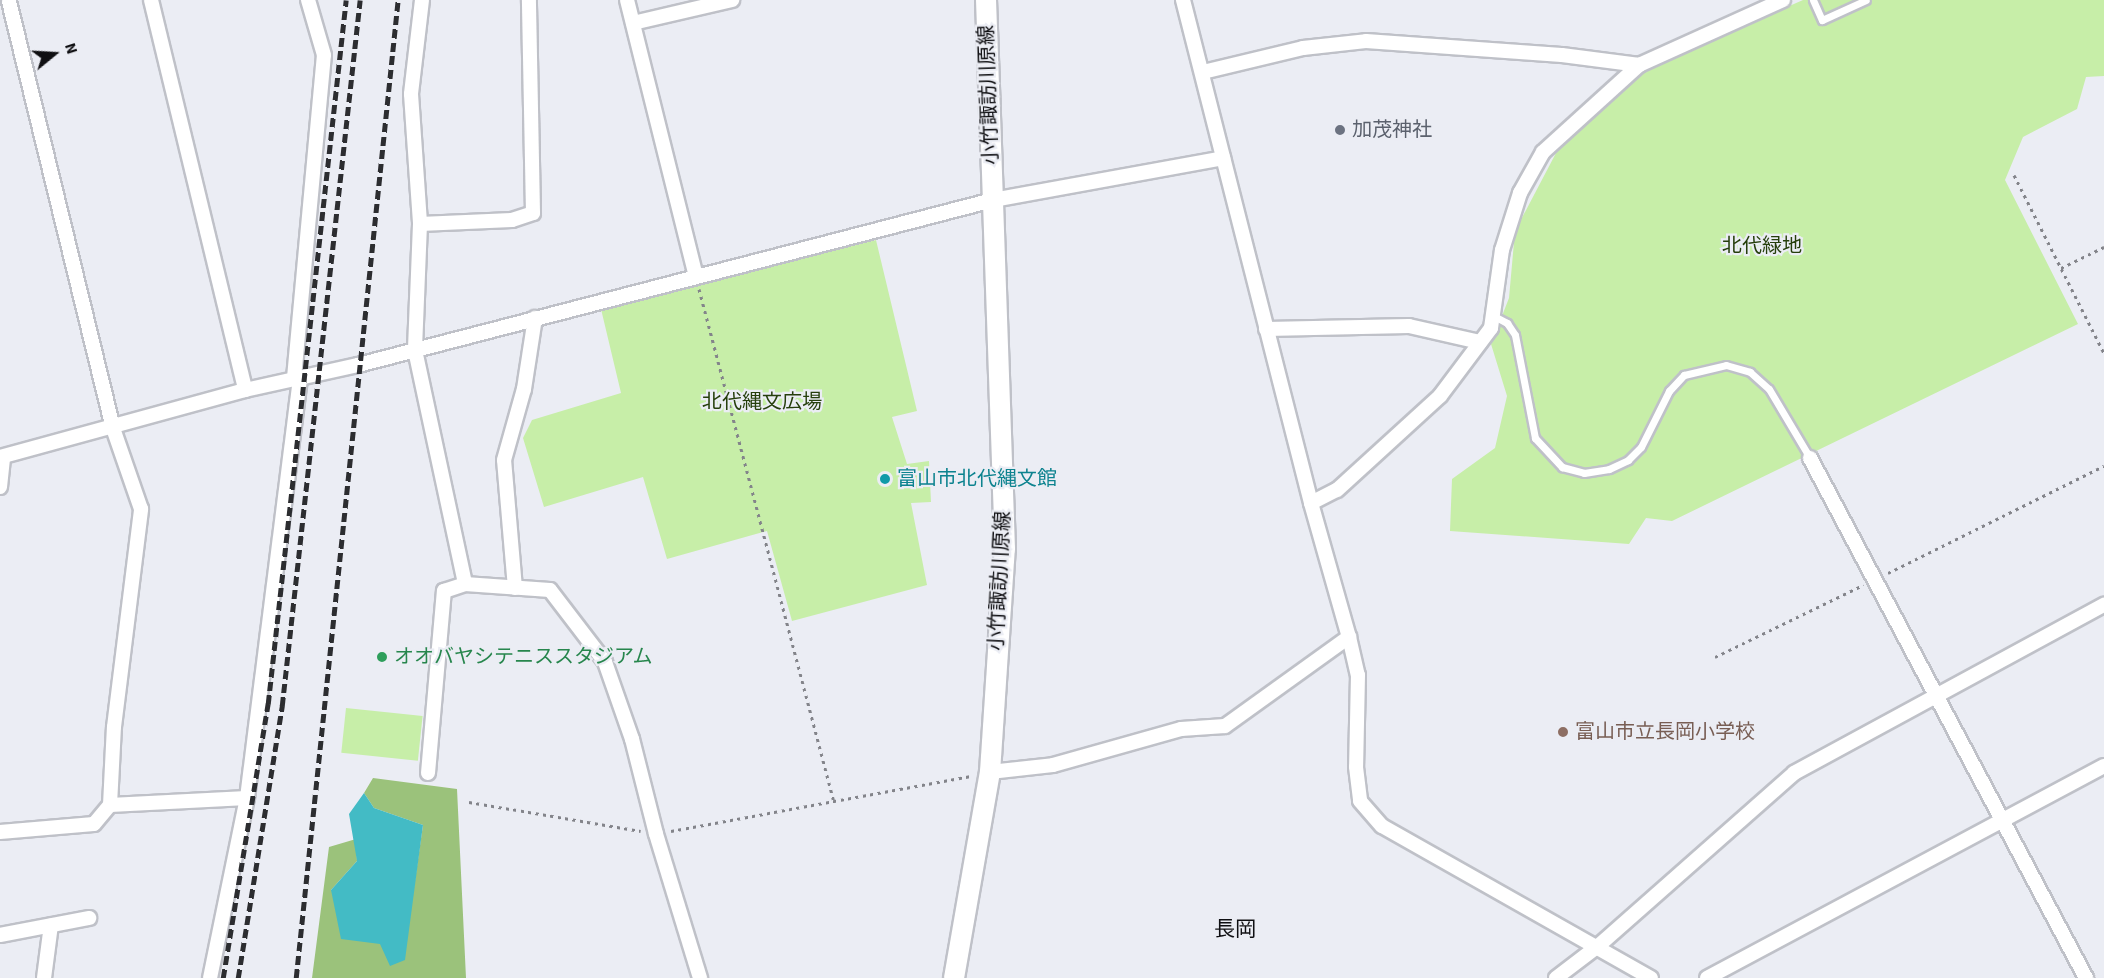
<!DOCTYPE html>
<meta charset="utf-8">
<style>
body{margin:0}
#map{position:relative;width:2104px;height:978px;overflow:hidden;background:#ebedf4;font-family:"Source Sans 3","Noto Sans JP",sans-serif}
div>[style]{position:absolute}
.green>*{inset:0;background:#c7eea8;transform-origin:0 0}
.forest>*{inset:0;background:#9bc27b}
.water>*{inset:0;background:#43bbc5}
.path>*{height:3px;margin-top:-1.5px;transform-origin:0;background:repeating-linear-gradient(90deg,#83848a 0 3px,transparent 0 7.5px)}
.roads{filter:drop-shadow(2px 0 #bfc1c8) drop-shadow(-2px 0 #bfc1c8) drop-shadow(0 2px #bfc1c8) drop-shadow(0 -2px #bfc1c8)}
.lane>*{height:7px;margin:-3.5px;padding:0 3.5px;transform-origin:3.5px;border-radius:3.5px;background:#fff}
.street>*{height:14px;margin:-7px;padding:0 7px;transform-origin:7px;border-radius:7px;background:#fff}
.secondary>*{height:20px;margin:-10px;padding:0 10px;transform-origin:10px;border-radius:10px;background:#fff}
.rail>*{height:4.5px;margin-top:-2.25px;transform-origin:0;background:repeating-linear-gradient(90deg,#2c2d30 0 9px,transparent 0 13.5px)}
.dots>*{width:16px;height:16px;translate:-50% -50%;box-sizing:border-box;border:3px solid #ebedf4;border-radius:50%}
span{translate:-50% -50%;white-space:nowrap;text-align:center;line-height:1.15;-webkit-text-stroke:4.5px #ebedf4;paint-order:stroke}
.street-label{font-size:20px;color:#0f0f12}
.worship-label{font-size:20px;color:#5b616d}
.left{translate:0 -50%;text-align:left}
.park-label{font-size:20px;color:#263f0c}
.culture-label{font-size:20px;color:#0d838f}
.leisure-label{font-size:20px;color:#27864d}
.education-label{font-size:20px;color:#785e54}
.neighbourhood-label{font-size:21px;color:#0f0f12}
.north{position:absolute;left:24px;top:24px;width:60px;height:60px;-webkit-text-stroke:4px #ebedf4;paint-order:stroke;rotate:72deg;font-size:16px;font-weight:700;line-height:24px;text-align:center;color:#0f0f12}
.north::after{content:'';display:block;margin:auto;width:21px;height:27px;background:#0f0f12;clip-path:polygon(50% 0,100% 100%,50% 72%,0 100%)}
</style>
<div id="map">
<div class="green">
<i style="clip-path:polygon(1803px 0,2104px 0,2104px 76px,2086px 77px,2077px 109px,2023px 137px,2005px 180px,2078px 324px,1672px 521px,1646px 518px,1629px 544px,1450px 531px,1452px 479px,1495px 448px,1507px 396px,1491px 344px,1509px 298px,1515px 231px,1556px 153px,1643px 71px)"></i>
<i style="clip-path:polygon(876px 240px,917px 411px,892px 417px,907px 464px,929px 461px,931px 502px,911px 503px,927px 585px,792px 621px,767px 531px,667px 559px,643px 477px,544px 507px,523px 438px,532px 420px,621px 393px,601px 309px)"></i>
<i style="left:346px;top:708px;width:77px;height:45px;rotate:6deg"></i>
</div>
<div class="forest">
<i style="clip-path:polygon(373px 778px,457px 789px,466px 978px,312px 978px,329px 847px,356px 839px,357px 861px,331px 890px,413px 894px,423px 825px,374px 808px,364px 793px)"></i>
</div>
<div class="water">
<i style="clip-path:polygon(364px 793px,374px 808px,423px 825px,405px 960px,390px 966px,380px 944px,341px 939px,331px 890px,357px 861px,349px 814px)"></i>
</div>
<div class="path">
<i style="left:2014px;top:175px;width:199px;rotate:63.2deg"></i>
<i style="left:2061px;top:268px;width:48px;rotate:-26deg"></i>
<i style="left:699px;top:289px;width:530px;rotate:75.26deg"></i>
<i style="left:1888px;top:573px;width:241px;rotate:-26.4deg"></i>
<i style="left:1715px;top:657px;width:165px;rotate:-25.9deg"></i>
<i style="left:469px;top:802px;width:174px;rotate:9.6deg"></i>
<i style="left:671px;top:831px;width:305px;rotate:-10.4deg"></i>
</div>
<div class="roads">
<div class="lane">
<i style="left:1813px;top:0;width:22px;rotate:66deg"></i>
<i style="left:1822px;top:20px;width:48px;rotate:-24.4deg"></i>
<i style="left:1494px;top:316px;width:15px;rotate:28deg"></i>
<i style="left:1507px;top:323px;width:14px;rotate:56deg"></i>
<i style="left:1515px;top:335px;width:105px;rotate:79deg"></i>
<i style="left:1535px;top:438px;width:40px;rotate:47deg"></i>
<i style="left:1562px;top:467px;width:23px;rotate:15deg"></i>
<i style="left:1584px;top:473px;width:25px;rotate:-9deg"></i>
<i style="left:1609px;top:469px;width:21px;rotate:-25deg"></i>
<i style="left:1628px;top:460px;width:18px;rotate:-45deg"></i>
<i style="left:1641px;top:447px;width:63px;rotate:-63.4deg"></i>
<i style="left:1669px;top:391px;width:22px;rotate:-47deg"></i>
<i style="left:1684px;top:375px;width:43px;rotate:-13.4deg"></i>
<i style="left:1726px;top:365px;width:25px;rotate:16deg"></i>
<i style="left:1750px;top:372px;width:25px;rotate:42deg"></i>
<i style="left:1769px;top:389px;width:80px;rotate:59.3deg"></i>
</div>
<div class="street">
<i style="left:151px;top:0;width:401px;rotate:76.4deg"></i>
<i style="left:422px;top:0;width:95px;rotate:96.7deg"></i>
<i style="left:411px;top:94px;width:130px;rotate:86deg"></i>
<i style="left:420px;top:224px;width:126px;rotate:92.3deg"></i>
<i style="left:415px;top:350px;width:239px;rotate:77.9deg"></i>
<i style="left:627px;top:0;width:284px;rotate:76deg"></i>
<i style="left:1183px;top:0;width:519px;rotate:75.72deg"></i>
<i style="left:1311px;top:503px;width:139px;rotate:74.2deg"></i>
<i style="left:1349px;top:637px;width:39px;rotate:77deg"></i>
<i style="left:1358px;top:675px;width:92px;rotate:91.2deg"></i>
<i style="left:1356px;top:767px;width:34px;rotate:83deg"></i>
<i style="left:1360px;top:801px;width:33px;rotate:49deg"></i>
<i style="left:1382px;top:826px;width:309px;rotate:29.5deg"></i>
<i style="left:633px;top:23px;width:102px;rotate:-13.1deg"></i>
<i style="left:1203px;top:72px;width:103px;rotate:-13.5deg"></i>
<i style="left:1303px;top:48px;width:63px;rotate:-6.3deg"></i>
<i style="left:1366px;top:41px;width:196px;rotate:4.1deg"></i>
<i style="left:1562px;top:55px;width:78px;rotate:7.4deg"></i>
<i style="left:1639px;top:65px;width:158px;rotate:-24.3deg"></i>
<i style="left:420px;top:224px;width:92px;rotate:-2.5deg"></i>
<i style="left:512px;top:220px;width:22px;rotate:-18deg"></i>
<i style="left:533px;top:213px;width:213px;rotate:-91.1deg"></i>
<i style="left:1266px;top:329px;width:143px;rotate:-1.2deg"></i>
<i style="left:1409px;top:326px;width:73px;rotate:12.7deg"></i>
<i style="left:294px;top:378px;width:324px;rotate:-84.7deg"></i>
<i style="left:324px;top:55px;width:57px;rotate:-106.2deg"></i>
<i style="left:0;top:457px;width:254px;rotate:-15.3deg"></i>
<i style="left:245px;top:390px;width:116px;rotate:-12.5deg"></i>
<i style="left:358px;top:365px;width:656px;rotate:-14.57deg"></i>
<i style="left:993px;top:200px;width:234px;rotate:-10.3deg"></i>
<i style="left:1810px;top:458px;width:589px;rotate:62.04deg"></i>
<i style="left:0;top:487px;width:30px;rotate:-84deg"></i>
<i style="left:1311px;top:503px;width:29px;rotate:-27deg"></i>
<i style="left:1337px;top:490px;width:139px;rotate:-42.4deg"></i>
<i style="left:1440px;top:396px;width:85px;rotate:-53.1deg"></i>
<i style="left:1491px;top:328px;width:79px;rotate:-82deg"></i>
<i style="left:1502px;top:250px;width:60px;rotate:-72.5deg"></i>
<i style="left:1520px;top:193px;width:47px;rotate:-60.7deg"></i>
<i style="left:1543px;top:152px;width:130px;rotate:-42.2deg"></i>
<i style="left:515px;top:588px;width:128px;rotate:-94.9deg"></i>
<i style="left:504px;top:460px;width:74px;rotate:-74.3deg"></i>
<i style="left:524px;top:389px;width:72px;rotate:-81.2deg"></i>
<i style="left:990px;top:772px;width:63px;rotate:-6.3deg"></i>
<i style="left:1053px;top:765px;width:133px;rotate:-15.7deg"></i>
<i style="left:1181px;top:729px;width:44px;rotate:-3.9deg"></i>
<i style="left:1225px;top:726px;width:153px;rotate:-35.7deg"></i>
<i style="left:428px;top:773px;width:183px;rotate:-85deg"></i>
<i style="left:444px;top:591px;width:22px;rotate:-18deg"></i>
<i style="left:465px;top:584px;width:85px;rotate:4deg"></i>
<i style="left:550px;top:590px;width:91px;rotate:52.6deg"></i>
<i style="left:605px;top:662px;width:82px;rotate:70.7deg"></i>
<i style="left:632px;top:739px;width:98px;rotate:75.8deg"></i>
<i style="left:656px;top:834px;width:151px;rotate:73deg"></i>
<i style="left:110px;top:805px;width:137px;rotate:-2.9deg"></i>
<i style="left:247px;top:798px;width:424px;rotate:-82.8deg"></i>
<i style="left:0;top:832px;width:94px;rotate:-4.9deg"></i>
<i style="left:94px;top:824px;width:25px;rotate:-50deg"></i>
<i style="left:110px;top:805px;width:78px;rotate:-87.1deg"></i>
<i style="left:114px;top:727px;width:220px;rotate:-82.9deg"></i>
<i style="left:141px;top:509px;width:86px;rotate:-109.1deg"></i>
<i style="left:113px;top:428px;width:440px;rotate:-103.7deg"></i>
<i style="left:0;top:935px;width:91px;rotate:-10.8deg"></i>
<i style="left:44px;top:978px;width:53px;rotate:-82.5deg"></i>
<i style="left:210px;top:978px;width:184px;rotate:-78.4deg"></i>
<i style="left:1556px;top:978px;width:53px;rotate:-37.3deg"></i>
<i style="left:1598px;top:946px;width:261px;rotate:-41.4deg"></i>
<i style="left:1794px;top:773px;width:353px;rotate:-28.5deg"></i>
<i style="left:1707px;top:978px;width:450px;rotate:-28.1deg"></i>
</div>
<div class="secondary">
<i style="left:954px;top:978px;width:209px;rotate:-80.1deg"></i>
<i style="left:990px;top:772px;width:224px;rotate:-86.2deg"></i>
<i style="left:1005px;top:549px;width:549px;rotate:-91.98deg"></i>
</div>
</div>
<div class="rail">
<i style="left:223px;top:978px;width:278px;rotate:-80.7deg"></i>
<i style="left:268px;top:704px;width:708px;rotate:-83.68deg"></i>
<i style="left:238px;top:978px;width:276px;rotate:-80.8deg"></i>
<i style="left:282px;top:706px;width:710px;rotate:-83.7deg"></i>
<i style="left:296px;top:978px;width:983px;rotate:-84.05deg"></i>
</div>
<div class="dots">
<i style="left:1340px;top:130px;background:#6b7280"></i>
<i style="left:885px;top:479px;background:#0f9aa8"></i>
<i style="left:382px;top:657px;background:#2e9e5b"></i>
<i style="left:1563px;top:732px;background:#8d6e63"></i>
</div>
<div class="street-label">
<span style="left:989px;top:95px;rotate:-92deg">小竹諏訪川原線</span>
<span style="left:1000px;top:581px;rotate:-87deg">小竹諏訪川原線</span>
</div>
<div class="worship-label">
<span class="left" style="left:1352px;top:130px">加茂神社</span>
</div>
<div class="park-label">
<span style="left:1762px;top:246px">北代緑地</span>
<span style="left:762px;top:402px">北代縄文広場</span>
</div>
<div class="culture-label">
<span class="left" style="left:897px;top:479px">富山市北代縄文館</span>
</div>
<div class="leisure-label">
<span class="left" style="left:394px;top:657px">オオバヤシテニススタジアム</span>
</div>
<div class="education-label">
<span class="left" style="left:1575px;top:732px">富山市立長岡小学校</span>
</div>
<div class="neighbourhood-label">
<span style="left:1235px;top:929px">長岡</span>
</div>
<div class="north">N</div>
</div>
